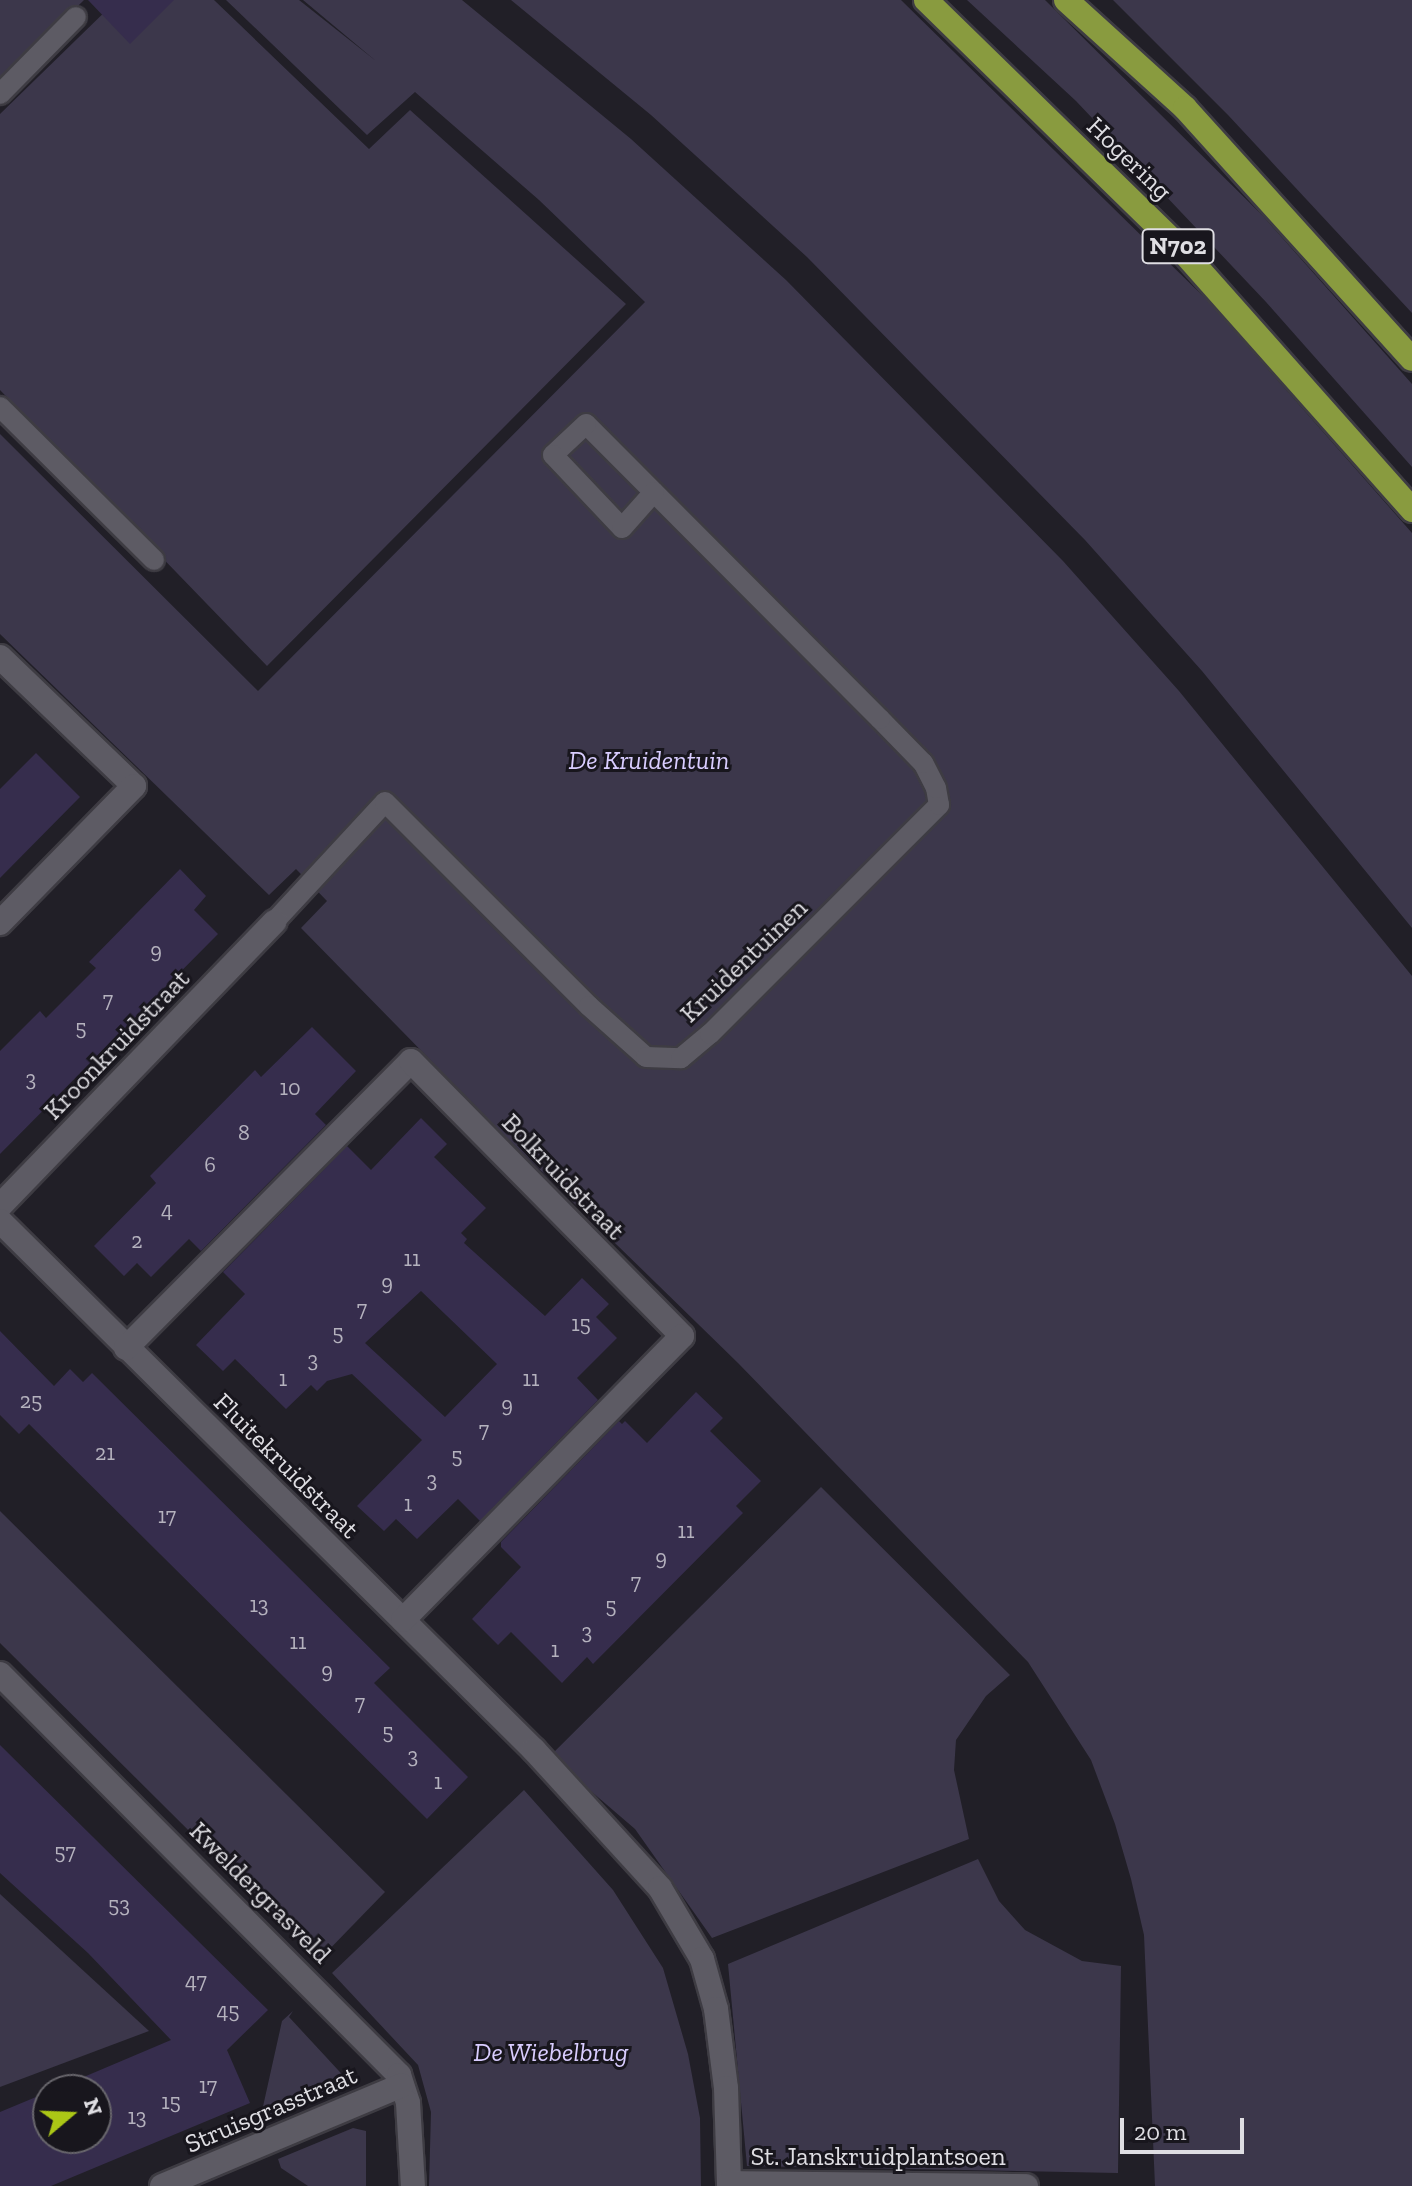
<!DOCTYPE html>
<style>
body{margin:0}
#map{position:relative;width:1412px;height:2186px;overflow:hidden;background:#211f27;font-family:"Zilla Slab",serif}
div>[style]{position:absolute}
.green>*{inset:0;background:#3c374b}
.building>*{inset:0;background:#362d4d}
.roads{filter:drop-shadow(2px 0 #3e3c43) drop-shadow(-2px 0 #3e3c43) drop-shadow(0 2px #3e3c43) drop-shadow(0 -2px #3e3c43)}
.lane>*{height:20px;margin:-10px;padding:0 10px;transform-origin:10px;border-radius:10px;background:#5d5b64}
.street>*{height:24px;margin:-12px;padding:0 12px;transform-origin:12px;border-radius:12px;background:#5d5b64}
.highway>*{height:24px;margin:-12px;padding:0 12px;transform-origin:12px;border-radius:12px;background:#899b3f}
span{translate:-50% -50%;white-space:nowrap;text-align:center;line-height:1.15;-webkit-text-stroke:6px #18161d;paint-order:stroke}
.number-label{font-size:22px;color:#b5b2be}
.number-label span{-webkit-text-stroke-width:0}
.shield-label span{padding:2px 6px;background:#18161d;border:2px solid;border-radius:6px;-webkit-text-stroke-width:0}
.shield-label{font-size:24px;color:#dfdee3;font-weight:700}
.street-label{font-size:26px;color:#dfdee3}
.park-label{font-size:26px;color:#d9cdff;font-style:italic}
.north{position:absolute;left:32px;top:2074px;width:80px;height:80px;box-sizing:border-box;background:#18161d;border:2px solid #68666c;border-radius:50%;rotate:71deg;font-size:22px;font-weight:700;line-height:32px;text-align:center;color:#dfdee3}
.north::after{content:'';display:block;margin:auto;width:28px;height:36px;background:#abc716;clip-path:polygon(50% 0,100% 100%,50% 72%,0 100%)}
.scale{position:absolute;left:1120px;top:2118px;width:124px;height:36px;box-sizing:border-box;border:4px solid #dfdee3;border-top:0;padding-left:10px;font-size:24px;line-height:28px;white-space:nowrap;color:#dfdee3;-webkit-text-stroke:6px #18161d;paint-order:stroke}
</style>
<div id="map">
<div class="green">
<i style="clip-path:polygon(0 0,84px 0,0 83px)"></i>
<i style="clip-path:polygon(117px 0,214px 0,369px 149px,410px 110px,626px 304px,267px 666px,0 390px,0 114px)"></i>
<i style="clip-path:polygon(226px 0,299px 0,376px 61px,303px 0,462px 0,631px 139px,786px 280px,1063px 561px,1179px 691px,1412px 976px,1412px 2186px,1155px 2186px,1144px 1935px,1131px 1879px,1115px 1824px,1091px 1760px,1028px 1662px,738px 1363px,495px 1126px,301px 928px,327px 901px,296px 869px,269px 895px,0 634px,0 434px,258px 691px,645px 302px,539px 200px,415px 92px,367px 135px)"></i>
<i style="clip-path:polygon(511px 0,901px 0,1209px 302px,1412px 533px,1412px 928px,1202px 671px,1085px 540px,807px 257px,651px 115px)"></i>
<i style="clip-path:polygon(967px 0,1045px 0,1262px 215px,1412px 384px,1412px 467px,1266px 302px,1076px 101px)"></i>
<i style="clip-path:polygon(1113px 0,1412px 0,1412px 313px,1228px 115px)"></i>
<i style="clip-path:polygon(821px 1487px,1010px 1675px,986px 1696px,956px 1740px,954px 1770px,969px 1839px,712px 1938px,635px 1829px,550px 1756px)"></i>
<i style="clip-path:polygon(0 1511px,385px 1892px,319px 1960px,0 1643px)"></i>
<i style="clip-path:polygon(524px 1790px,613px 1890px,663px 1968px,688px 2054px,700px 2118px,701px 2186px,429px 2186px,431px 2112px,418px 2065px,332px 1973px)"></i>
<i style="clip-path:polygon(978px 1859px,999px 1901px,1025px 1930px,1082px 1961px,1121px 1966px,1118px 2173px,747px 2166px,728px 1964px)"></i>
<i style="clip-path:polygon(0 1894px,149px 2031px,0 2087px)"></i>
<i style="clip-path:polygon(293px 2011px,289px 2017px,351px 2084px,260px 2120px,282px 2021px)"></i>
<i style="clip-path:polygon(353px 2128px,366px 2131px,366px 2186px,308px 2186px,281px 2168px,278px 2159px)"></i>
</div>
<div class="building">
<i style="clip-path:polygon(88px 0,174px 0,130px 44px)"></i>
<i style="clip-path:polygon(36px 753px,80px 797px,0 878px,0 789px)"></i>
<i style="clip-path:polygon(180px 869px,206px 896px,194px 910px,218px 934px,0 1154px,0 1051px,40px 1011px,46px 1018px,96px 968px,89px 962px)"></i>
<i style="clip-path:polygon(312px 1027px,356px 1071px,315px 1114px,326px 1125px,201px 1251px,189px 1239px,151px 1277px,137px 1263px,124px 1276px,94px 1246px,156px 1183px,150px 1176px,255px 1070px,261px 1077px)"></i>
<i style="clip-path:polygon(evenodd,421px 1118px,447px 1144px,434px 1157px,486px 1208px,461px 1233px,467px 1239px,464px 1243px,545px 1316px,582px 1278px,609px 1304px,596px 1317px,617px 1338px,577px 1378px,598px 1400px,480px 1521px,458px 1499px,417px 1539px,396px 1519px,384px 1531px,357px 1506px,422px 1440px,352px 1374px,327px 1381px,317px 1391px,311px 1385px,286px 1409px,235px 1359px,223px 1371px,196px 1345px,245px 1294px,223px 1272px,347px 1146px,371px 1170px,421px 1118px,421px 1291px,497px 1364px,445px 1417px,365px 1343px,421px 1291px)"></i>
<i style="clip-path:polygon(0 1331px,54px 1386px,70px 1369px,83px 1382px,92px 1373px,390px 1668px,374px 1683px,468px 1777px,427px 1819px,29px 1424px,19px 1434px,0 1415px)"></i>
<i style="clip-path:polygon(696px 1392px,723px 1418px,710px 1431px,761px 1481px,736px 1506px,743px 1513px,593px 1664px,587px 1657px,562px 1683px,511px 1632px,498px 1645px,472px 1619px,521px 1567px,501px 1547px,501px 1542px,619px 1421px,622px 1424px,625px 1421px,647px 1443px)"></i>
<i style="clip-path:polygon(0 1745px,268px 2010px,227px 2050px,250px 2103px,51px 2186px,0 2186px,0 2112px,48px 2092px,48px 2138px,96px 2138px,96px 2090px,53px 2090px,171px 2040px,88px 1953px,0 1873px)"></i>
</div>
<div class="roads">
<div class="lane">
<i style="left:0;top:94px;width:108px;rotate:-45.4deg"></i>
<i style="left:0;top:407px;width:217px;rotate:44.8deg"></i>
<i style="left:274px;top:922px;width:163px;rotate:-47.2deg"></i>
<i style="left:385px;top:802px;width:288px;rotate:45deg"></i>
<i style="left:589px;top:1006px;width:76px;rotate:41.8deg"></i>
<i style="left:646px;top:1057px;width:35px;rotate:2deg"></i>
<i style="left:681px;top:1058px;width:38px;rotate:-40deg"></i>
<i style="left:710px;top:1034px;width:324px;rotate:-45deg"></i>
<i style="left:939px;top:805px;width:17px;rotate:-100deg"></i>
<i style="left:936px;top:788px;width:28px;rotate:-117deg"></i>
<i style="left:923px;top:763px;width:62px;rotate:-134.3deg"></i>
<i style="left:880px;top:719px;width:416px;rotate:-134.9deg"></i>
<i style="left:586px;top:424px;width:45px;rotate:136.8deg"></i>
<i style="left:553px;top:455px;width:100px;rotate:46.6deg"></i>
<i style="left:622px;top:528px;width:48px;rotate:-48.4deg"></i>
</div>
<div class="street">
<i style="left:0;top:657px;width:186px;rotate:43.9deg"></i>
<i style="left:134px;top:786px;width:192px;rotate:134.4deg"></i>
<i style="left:0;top:1206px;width:395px;rotate:-46deg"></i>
<i style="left:0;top:1221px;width:752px;rotate:44.73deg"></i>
<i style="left:534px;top:1750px;width:187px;rotate:47.6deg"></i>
<i style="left:660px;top:1888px;width:82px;rotate:59.4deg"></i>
<i style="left:702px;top:1959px;width:52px;rotate:74.4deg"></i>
<i style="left:716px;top:2009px;width:80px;rotate:82.8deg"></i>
<i style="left:726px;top:2088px;width:98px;rotate:88.2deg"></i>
<i style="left:126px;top:1348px;width:404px;rotate:-45.2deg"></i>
<i style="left:411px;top:1061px;width:386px;rotate:45.4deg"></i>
<i style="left:682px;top:1336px;width:398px;rotate:134.5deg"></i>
<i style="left:0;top:1674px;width:566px;rotate:45.14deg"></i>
<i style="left:399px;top:2075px;width:29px;rotate:72deg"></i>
<i style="left:408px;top:2103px;width:83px;rotate:86.6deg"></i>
<i style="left:729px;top:2183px;width:297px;rotate:0.6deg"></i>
<i style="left:162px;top:2186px;width:260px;rotate:-22.8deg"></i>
</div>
<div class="highway">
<i style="left:926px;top:0;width:352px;rotate:44.3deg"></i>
<i style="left:1178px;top:246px;width:353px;rotate:48.4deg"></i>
<i style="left:1066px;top:0;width:161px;rotate:42.2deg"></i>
<i style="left:1185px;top:108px;width:338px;rotate:47.9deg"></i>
</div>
</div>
<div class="number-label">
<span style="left:156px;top:951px">9</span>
<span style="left:108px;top:1000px">7</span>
<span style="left:81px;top:1028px">5</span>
<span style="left:31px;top:1079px">3</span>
<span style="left:290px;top:1088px">10</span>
<span style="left:244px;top:1133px">8</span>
<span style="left:210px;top:1165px">6</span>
<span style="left:167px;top:1210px">4</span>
<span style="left:137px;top:1241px">2</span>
<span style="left:412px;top:1259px">11</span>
<span style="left:387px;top:1283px">9</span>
<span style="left:362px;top:1309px">7</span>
<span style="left:581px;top:1324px">15</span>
<span style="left:338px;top:1333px">5</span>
<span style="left:313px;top:1360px">3</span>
<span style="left:283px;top:1379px">1</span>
<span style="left:531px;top:1379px">11</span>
<span style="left:31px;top:1401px">25</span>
<span style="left:507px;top:1405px">9</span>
<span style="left:484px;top:1430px">7</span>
<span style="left:105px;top:1453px">21</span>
<span style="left:457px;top:1456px">5</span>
<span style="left:432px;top:1480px">3</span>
<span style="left:408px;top:1504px">1</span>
<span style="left:167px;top:1516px">17</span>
<span style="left:686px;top:1531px">11</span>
<span style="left:661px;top:1558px">9</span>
<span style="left:636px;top:1582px">7</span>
<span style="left:259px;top:1605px">13</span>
<span style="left:611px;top:1606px">5</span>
<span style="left:587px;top:1632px">3</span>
<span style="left:298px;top:1642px">11</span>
<span style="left:555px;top:1650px">1</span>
<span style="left:327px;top:1671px">9</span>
<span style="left:360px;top:1703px">7</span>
<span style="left:388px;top:1732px">5</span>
<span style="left:413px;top:1756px">3</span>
<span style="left:438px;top:1782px">1</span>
<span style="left:65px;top:1852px">57</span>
<span style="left:119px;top:1905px">53</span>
<span style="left:196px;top:1981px">47</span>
<span style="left:228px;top:2011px">45</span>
<span style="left:208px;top:2086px">17</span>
<span style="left:171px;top:2102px">15</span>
<span style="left:137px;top:2117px">13</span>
</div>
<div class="shield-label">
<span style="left:1178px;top:246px">N702</span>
</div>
<div class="street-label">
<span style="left:1129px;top:159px;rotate:44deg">Hogering</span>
<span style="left:744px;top:961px;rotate:-44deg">Kruidentuinen</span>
<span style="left:117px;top:1045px;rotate:-46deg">Kroonkruidstraat</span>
<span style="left:563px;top:1177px;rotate:46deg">Bolkruidstraat</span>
<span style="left:286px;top:1466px;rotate:45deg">Fluitekruidstraat</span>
<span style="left:260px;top:1893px;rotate:45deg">Kweldergrasveld</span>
<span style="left:271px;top:2110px;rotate:-23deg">Struisgrasstraat</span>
<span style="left:878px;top:2157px">St. Janskruidplantsoen</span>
</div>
<div class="park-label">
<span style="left:649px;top:761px">De Kruidentuin</span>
<span style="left:551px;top:2053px">De Wiebelbrug</span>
</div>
<div class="north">N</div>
<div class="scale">20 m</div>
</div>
